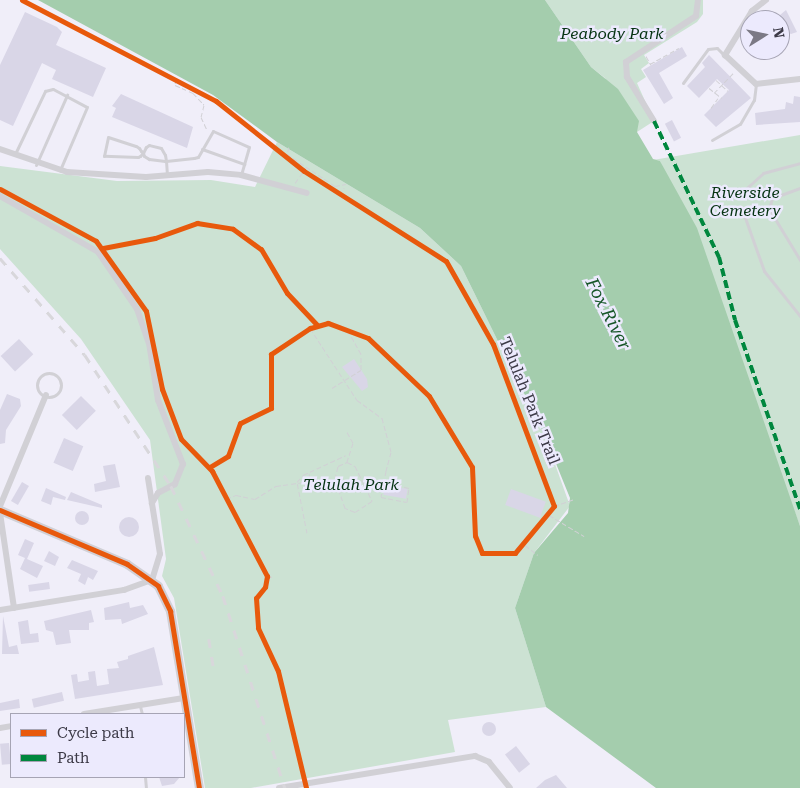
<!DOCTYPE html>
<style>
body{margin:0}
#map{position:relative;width:800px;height:788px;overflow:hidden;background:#f0eef9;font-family:"Roboto Serif",serif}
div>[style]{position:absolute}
.green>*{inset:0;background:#cce2d3}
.water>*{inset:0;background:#a4cdad}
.building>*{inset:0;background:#d9d6e7;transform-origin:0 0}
.round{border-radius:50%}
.path>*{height:1px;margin-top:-0.5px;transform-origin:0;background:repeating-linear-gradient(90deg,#d1d0d5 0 5px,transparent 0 7.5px)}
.lane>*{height:3px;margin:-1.5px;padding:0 1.5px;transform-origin:1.5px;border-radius:1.5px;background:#d1d0d5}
.lane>.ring{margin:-1.5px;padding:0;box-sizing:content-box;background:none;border:3px solid #d1d0d5;border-radius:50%}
.street>*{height:6px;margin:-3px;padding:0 3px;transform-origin:3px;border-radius:3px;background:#d1d0d5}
.secondary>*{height:9px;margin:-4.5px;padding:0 4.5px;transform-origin:4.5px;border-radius:4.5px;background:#d1d0d6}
.rail>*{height:2.5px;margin-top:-1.25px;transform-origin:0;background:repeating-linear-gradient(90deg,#d8d7db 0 9px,transparent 0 18px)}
.quiet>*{height:4px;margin-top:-2px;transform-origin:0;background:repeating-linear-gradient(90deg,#00873e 0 8px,transparent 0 12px)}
.cycleway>*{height:5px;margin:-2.5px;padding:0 2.5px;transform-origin:2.5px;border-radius:2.5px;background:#e8590c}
span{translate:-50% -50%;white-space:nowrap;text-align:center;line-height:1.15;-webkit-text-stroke:5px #eceafd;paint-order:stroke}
.park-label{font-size:16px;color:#063313;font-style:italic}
.street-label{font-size:16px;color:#3c3a47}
.water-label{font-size:18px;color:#165628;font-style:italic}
.legend{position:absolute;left:10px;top:713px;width:175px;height:65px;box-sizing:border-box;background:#eceafd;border:1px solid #a6a4b4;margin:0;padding:6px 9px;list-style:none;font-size:15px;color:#3c3a47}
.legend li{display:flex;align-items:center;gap:10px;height:25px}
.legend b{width:25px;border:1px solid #a6a4b4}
.north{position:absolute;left:740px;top:10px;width:50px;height:50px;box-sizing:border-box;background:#eceafd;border:1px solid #a6a4b4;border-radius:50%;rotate:80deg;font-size:14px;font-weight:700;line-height:20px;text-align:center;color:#3c3a47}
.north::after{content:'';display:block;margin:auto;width:18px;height:22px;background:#7b7985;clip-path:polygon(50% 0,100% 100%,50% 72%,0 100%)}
</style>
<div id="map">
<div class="green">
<i style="clip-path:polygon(545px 0,703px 0,703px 14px,697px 22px,644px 55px,649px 63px,641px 69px,646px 77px,637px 83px,654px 121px,637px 132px,605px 78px,591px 67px)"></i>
<i style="clip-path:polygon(800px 135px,800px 526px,671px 185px,660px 161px,653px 160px)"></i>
<i style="clip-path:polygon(277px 142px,420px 228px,461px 266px,546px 439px,570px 506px,534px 553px,515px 608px,546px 707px,448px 720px,455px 752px,251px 788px,205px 788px,174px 598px,162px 576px,166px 559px,150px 440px,81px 339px,0 249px,0 166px,117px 181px,211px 180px,255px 187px)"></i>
</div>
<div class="water">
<i style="clip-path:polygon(38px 0,545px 0,591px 67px,618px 89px,639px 121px,637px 132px,653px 159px,660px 161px,697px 228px,800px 526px,800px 788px,656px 788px,546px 707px,515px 608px,534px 553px,568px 513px,570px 498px,546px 439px,461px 266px,420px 228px,277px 142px,213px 95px)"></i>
</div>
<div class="building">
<i style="clip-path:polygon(786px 10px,797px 32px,791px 34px,780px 28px,780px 20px,774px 20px)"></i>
<i style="clip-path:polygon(25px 12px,57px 27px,62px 32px,56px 45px,106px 68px,93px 97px,52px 79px,56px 70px,42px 63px,13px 126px,0 120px,0 65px)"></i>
<i style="clip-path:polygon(682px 47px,687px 56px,659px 73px,673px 98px,664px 104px,643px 70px)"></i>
<i style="clip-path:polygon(709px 55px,751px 98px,716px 127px,704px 115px,729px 90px,717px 79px,699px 98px,687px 86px,705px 67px,702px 63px)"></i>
<i style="clip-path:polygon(121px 94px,193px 127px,187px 148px,112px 117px,116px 108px,112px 106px)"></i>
<i style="clip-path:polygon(794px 96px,800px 97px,800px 122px,756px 125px,755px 113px,785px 109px,786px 102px,793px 104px)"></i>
<i style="left:672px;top:120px;width:20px;height:8px;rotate:63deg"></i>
<i style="left:19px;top:339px;width:21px;height:25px;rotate:47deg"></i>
<i style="clip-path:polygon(354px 359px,367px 379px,368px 387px,362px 391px,342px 367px)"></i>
<i style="clip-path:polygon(7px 394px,20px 399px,21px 406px,6px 430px,5px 443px,0 444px,0 410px)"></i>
<i style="left:81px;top:396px;width:21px;height:27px;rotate:45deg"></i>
<i style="left:64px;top:438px;width:21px;height:27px;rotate:23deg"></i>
<i style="clip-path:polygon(115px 464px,120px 487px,95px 492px,94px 484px,106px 481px,103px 466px)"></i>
<i style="left:22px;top:482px;width:8px;height:22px;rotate:30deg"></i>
<i style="left:385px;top:485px;width:23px;height:10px;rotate:10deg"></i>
<i style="clip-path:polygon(46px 488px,66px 497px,65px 500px,53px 497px,51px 505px,41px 501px)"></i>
<i style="left:511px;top:489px;width:37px;height:17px;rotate:20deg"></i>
<i style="clip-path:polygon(71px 492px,102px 505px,102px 508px,67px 500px)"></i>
<i class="round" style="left:75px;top:511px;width:14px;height:14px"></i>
<i class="round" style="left:119px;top:517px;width:20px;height:20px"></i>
<i style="clip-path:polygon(25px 539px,34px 543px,27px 559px,43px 566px,37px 578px,20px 569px,25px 558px,18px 555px)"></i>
<i style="clip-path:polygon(49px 551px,59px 557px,55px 566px,44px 561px)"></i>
<i style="clip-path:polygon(72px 560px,98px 571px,93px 580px,88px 577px,85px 585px,78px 581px,81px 574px,67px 568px)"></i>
<i style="left:49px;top:582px;width:7px;height:21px;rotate:82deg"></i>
<i style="clip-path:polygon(129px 602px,130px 608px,143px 605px,148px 614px,122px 624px,121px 619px,105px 620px,104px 608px)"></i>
<i style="clip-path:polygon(91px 610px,94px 622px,89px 623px,89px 630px,69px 630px,71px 643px,56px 645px,53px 632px,46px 630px,44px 621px)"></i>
<i style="clip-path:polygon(3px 616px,9px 647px,17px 645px,19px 654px,2px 654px)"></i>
<i style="clip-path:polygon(28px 620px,30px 634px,38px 633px,39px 642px,21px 644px,18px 622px)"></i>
<i style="clip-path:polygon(154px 647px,163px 685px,75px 699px,71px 675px,77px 674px,78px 682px,89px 680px,88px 672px,95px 671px,97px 686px,109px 684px,107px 669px,119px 668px,117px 662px,128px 659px,128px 656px)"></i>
<i style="left:62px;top:692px;width:9px;height:31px;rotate:77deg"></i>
<i style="clip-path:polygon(19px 699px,20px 708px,0 711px,0 703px)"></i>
<i class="round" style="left:482px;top:722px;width:14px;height:14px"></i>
<i style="left:9px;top:743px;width:21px;height:9px;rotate:85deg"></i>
<i style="left:516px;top:746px;width:23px;height:14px;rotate:52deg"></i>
<i style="clip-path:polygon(556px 775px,567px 788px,536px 788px,545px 780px)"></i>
<i style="clip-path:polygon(159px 777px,180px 777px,174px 784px,162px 786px)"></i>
</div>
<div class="path">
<i style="left:646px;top:56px;width:10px;rotate:61deg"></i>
<i style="left:650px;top:64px;width:33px;rotate:-29deg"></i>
<i style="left:176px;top:79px;width:6px;rotate:99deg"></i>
<i style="left:175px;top:85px;width:20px;rotate:24deg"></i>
<i style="left:193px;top:93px;width:16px;rotate:47deg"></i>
<i style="left:204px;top:105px;width:12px;rotate:104deg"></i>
<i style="left:201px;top:117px;width:14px;rotate:65deg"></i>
<i style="left:716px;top:80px;width:16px;rotate:43deg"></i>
<i style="left:709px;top:88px;width:16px;rotate:38deg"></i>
<i style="left:714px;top:93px;width:29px;rotate:-46deg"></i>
<i style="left:711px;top:108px;width:12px;rotate:-55deg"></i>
<i style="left:289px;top:147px;width:7px;rotate:106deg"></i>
<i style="left:287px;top:154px;width:58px;rotate:33.7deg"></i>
<i style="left:335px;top:186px;width:11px;rotate:-10deg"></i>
<i style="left:282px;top:156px;width:8px;rotate:-50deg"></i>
<i style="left:295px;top:183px;width:19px;rotate:-54deg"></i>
<i style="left:339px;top:195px;width:9px;rotate:-54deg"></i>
<i style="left:310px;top:328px;width:86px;rotate:56.9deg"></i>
<i style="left:357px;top:400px;width:31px;rotate:36deg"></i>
<i style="left:382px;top:418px;width:35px;rotate:75deg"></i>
<i style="left:391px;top:452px;width:20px;rotate:105deg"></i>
<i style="left:386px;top:471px;width:26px;rotate:101deg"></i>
<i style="left:381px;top:497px;width:26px;rotate:11deg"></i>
<i style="left:407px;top:502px;width:14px;rotate:-82deg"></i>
<i style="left:409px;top:488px;width:26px;rotate:-167deg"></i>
<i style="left:332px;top:388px;width:34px;rotate:-32deg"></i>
<i style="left:361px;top:370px;width:16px;rotate:-90deg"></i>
<i style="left:361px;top:354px;width:31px;rotate:-119deg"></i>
<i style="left:347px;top:432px;width:13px;rotate:61deg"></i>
<i style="left:353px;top:443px;width:20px;rotate:108deg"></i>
<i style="left:347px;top:462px;width:9px;rotate:27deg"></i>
<i style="left:355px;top:466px;width:39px;rotate:64deg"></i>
<i style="left:372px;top:501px;width:20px;rotate:147deg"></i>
<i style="left:355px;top:512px;width:11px;rotate:-158deg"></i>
<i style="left:345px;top:508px;width:31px;rotate:-109deg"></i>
<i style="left:335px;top:479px;width:13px;rotate:-77deg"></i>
<i style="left:338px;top:466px;width:10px;rotate:-24deg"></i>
<i style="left:309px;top:473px;width:18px;rotate:81deg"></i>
<i style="left:226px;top:499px;width:11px;rotate:-22deg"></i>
<i style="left:236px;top:495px;width:19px;rotate:12deg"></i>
<i style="left:255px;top:499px;width:25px;rotate:-32deg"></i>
<i style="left:276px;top:486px;width:34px;rotate:-8deg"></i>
<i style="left:554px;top:506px;width:21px;rotate:-19deg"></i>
<i style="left:549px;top:515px;width:41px;rotate:31deg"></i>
<i style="left:307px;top:533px;width:52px;rotate:-101.1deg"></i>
<i style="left:297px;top:482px;width:9px;rotate:-49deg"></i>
<i style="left:303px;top:475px;width:47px;rotate:-24.9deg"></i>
<i style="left:525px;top:545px;width:16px;rotate:38deg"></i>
<i style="left:267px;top:576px;width:6px;rotate:9deg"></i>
</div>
<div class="lane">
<i style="left:683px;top:83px;width:42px;rotate:-53.7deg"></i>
<i style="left:708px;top:49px;width:9px;rotate:-6deg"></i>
<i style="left:717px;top:48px;width:10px;rotate:45deg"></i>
<i style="left:712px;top:140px;width:32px;rotate:-30deg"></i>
<i style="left:740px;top:124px;width:28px;rotate:-60deg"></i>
<i style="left:754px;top:100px;width:16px;rotate:-83deg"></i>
<i style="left:202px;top:149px;width:45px;rotate:19.7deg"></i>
<i style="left:15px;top:154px;width:70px;rotate:-64.5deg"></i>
<i style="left:45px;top:91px;width:8px;rotate:-14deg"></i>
<i style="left:53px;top:89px;width:38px;rotate:28deg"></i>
<i style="left:87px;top:107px;width:69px;rotate:113.2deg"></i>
<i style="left:36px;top:165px;width:77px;rotate:-66.1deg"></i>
<i style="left:167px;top:175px;width:14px;rotate:-94deg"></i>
<i style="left:166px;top:161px;width:6px;rotate:-99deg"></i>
<i style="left:165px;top:155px;width:8px;rotate:-120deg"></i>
<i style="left:161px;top:148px;width:12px;rotate:-166deg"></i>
<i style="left:149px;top:145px;width:4px;rotate:146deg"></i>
<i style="left:146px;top:147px;width:7px;rotate:117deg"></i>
<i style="left:143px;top:153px;width:4px;rotate:135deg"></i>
<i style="left:140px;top:156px;width:2px;rotate:153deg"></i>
<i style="left:138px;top:157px;width:34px;rotate:-178deg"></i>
<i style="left:104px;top:156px;width:19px;rotate:-78deg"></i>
<i style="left:108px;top:137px;width:29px;rotate:18deg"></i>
<i style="left:136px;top:146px;width:4px;rotate:34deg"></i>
<i style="left:139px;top:148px;width:4px;rotate:56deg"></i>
<i style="left:141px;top:151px;width:3px;rotate:45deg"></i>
<i style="left:143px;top:153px;width:3px;rotate:72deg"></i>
<i style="left:144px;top:156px;width:6px;rotate:31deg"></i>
<i style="left:149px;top:159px;width:16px;rotate:7deg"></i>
<i style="left:165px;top:161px;width:1px"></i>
<i style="left:166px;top:161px;width:28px;rotate:-6deg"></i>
<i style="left:194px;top:158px;width:4px;rotate:-14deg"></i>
<i style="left:198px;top:157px;width:30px;rotate:-60deg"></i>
<i style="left:213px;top:131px;width:39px;rotate:24deg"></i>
<i style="left:249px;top:147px;width:29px;rotate:106deg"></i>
<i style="left:800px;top:188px;width:30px;rotate:160deg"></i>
<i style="left:772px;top:198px;width:11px;rotate:105deg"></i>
<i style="left:769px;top:209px;width:60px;rotate:58.7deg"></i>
<i style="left:740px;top:194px;width:31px;rotate:-42deg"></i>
<i style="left:763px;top:173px;width:38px;rotate:-15deg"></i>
<i style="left:743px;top:212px;width:63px;rotate:70.4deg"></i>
<i style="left:764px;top:271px;width:58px;rotate:51.3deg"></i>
<i class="ring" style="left:37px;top:373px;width:21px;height:21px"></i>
<i style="left:140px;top:706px;width:8px;rotate:76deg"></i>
<i style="left:145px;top:777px;width:11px;rotate:85deg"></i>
</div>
<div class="street">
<i style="left:766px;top:0;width:18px;rotate:142deg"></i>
<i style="left:752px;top:11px;width:52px;rotate:121.5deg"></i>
<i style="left:725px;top:55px;width:42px;rotate:43.1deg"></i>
<i style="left:756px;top:84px;width:44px;rotate:-6.5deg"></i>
<i style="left:654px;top:121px;width:52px;rotate:-121.5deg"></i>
<i style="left:627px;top:77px;width:15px;rotate:-94deg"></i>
<i style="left:626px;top:62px;width:84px;rotate:-33.3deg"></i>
<i style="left:696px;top:16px;width:16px;rotate:-83deg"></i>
<i style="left:0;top:149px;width:71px;rotate:18.9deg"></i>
<i style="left:67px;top:172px;width:79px;rotate:3.6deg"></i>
<i style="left:146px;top:177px;width:62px;rotate:-4.6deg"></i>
<i style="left:208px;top:172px;width:33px;rotate:5deg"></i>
<i style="left:241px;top:175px;width:68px;rotate:15.3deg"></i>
<i style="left:0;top:196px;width:113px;rotate:29.7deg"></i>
<i style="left:98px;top:252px;width:69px;rotate:55.6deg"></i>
<i style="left:137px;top:309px;width:36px;rotate:71deg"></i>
<i style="left:149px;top:343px;width:58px;rotate:81deg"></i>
<i style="left:158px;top:400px;width:69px;rotate:68.7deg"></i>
<i style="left:183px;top:464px;width:22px;rotate:112deg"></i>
<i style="left:175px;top:484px;width:19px;rotate:152deg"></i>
<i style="left:158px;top:493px;width:12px;rotate:121deg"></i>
<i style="left:0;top:506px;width:120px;rotate:-67.5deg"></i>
<i style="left:0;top:513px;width:96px;rotate:81.6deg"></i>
<i style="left:0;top:610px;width:126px;rotate:-9.2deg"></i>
<i style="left:124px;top:590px;width:30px;rotate:-20deg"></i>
<i style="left:152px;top:580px;width:27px;rotate:-73deg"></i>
<i style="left:160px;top:554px;width:77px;rotate:-99deg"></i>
<i style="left:84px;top:714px;width:101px;rotate:-9.1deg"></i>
<i style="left:0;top:728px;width:11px;rotate:-10deg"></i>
<i style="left:279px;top:788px;width:199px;rotate:-9.3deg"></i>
<i style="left:475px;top:756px;width:15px;rotate:23deg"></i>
<i style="left:489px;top:762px;width:33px;rotate:51deg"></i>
</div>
<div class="secondary">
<i style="left:0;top:510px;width:138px;rotate:23deg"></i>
<i style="left:127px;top:564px;width:38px;rotate:35deg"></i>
<i style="left:158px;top:586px;width:28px;rotate:64deg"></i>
<i style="left:170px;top:611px;width:179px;rotate:80.7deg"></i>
</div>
<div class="rail">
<i style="left:0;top:258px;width:129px;rotate:48.8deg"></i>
<i style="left:85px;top:355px;width:157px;rotate:56.7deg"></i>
<i style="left:171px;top:486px;width:122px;rotate:64.7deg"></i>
<i style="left:223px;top:596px;width:202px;rotate:72.1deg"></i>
<i style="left:209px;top:639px;width:33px;rotate:81deg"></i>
</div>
<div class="quiet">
<i style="left:654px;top:121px;width:151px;rotate:64.5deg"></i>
<i style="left:719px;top:257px;width:65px;rotate:75.7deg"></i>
<i style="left:735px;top:320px;width:200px;rotate:71deg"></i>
</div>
<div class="cycleway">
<i style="left:22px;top:0;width:219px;rotate:27.5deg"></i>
<i style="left:216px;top:101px;width:112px;rotate:38.5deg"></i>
<i style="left:304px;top:171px;width:168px;rotate:32.4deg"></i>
<i style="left:446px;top:261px;width:95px;rotate:60.5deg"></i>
<i style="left:493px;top:344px;width:173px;rotate:69.4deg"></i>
<i style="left:554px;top:506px;width:61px;rotate:129.7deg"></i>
<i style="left:515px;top:553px;width:33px;rotate:180deg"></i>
<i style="left:482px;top:553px;width:18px;rotate:-112deg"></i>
<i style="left:475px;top:536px;width:69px;rotate:-92.5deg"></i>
<i style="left:472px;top:467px;width:83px;rotate:-121.2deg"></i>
<i style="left:429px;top:396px;width:84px;rotate:-136.4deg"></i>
<i style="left:368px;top:338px;width:43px;rotate:-159.4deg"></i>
<i style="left:328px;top:323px;width:19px;rotate:164deg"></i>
<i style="left:310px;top:328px;width:47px;rotate:146.3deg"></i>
<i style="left:271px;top:354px;width:54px;rotate:90deg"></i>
<i style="left:271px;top:408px;width:34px;rotate:154deg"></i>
<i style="left:240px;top:423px;width:35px;rotate:110deg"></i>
<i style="left:228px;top:456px;width:21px;rotate:149deg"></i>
<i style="left:0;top:189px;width:109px;rotate:28.4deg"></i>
<i style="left:96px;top:241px;width:86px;rotate:54.5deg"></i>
<i style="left:146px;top:311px;width:80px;rotate:78.4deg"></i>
<i style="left:162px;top:389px;width:53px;rotate:69.2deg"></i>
<i style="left:181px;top:439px;width:45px;rotate:45.9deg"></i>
<i style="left:212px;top:471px;width:119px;rotate:62.4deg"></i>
<i style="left:267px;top:576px;width:11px;rotate:100deg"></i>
<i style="left:265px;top:587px;width:14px;rotate:129deg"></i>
<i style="left:256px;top:598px;width:30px;rotate:86deg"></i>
<i style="left:258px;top:628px;width:47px;rotate:65.1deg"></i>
<i style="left:278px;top:671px;width:120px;rotate:76.5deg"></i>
<i style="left:103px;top:248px;width:53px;rotate:-10.9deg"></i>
<i style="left:155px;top:238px;width:45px;rotate:-19.7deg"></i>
<i style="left:197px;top:223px;width:36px;rotate:9deg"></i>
<i style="left:233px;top:229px;width:34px;rotate:36deg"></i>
<i style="left:261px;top:249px;width:51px;rotate:59.4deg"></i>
<i style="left:287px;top:293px;width:44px;rotate:46.8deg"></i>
<i style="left:0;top:510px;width:138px;rotate:23deg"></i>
<i style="left:127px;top:564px;width:38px;rotate:35deg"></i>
<i style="left:158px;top:586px;width:28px;rotate:64deg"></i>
<i style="left:170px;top:611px;width:179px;rotate:80.7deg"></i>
</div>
<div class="park-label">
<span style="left:612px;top:34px">Peabody Park</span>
<span style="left:745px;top:202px">Riverside<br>Cemetery</span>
<span style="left:351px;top:485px">Telulah Park</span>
</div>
<div class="street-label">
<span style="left:529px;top:401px;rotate:68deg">Telulah Park Trail</span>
</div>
<div class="water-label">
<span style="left:608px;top:314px;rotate:63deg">Fox River</span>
</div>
<ul class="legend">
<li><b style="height:6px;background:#e8590c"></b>Cycle path</li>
<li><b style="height:6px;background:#00873e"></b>Path</li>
</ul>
<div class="north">N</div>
</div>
